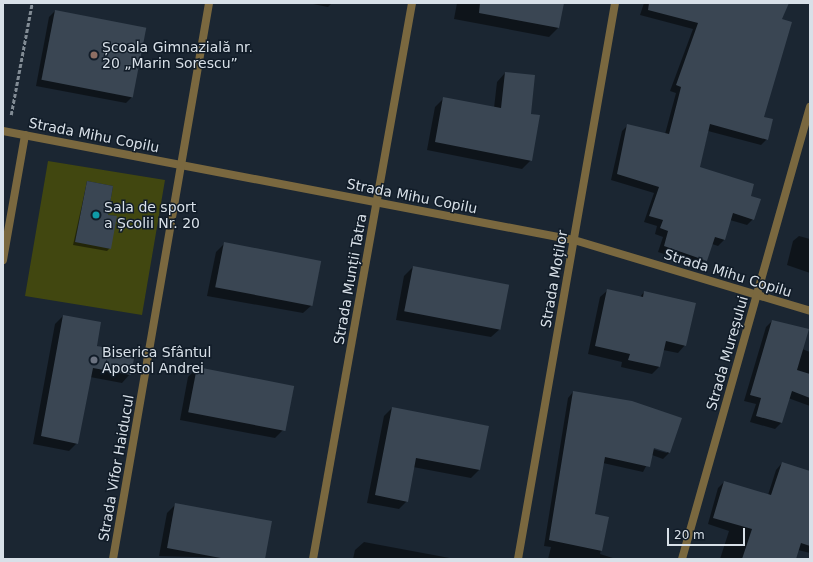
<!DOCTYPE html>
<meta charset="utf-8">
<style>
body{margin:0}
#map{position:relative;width:813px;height:562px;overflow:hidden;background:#1b2632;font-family:"DejaVu Sans",sans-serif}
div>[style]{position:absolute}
.green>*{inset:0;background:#414710}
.shadow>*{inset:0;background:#0007}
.building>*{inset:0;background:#3a4653;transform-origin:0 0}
.path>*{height:2.5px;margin-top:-1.25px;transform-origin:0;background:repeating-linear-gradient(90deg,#828c95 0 4px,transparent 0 6px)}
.minor>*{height:8px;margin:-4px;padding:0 4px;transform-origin:4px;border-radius:4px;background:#7a683f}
.dots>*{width:11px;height:11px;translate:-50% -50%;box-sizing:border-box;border:2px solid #111c28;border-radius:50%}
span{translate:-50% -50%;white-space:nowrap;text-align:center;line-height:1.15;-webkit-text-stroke:3px #111c28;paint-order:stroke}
.poi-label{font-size:14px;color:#d8e0e8}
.left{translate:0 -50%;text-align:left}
.street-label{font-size:14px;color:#d8e0e8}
.frame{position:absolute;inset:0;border:4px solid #d8e0e8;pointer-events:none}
.scale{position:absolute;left:667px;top:528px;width:78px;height:18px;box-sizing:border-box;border:2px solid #d8e0e8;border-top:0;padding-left:5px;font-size:12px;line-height:14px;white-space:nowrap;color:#d8e0e8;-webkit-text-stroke:3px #111c28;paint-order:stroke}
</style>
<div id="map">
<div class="green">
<i style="clip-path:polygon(evenodd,48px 161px,165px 180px,142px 315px,25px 296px,48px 161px,87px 181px,113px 186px,108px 215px,116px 216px,75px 242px,87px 181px)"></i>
</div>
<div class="shadow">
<i style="clip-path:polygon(308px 3px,332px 3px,328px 7px)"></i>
<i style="clip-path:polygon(457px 3px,562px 3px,558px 28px,549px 37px,454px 19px)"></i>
<i style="clip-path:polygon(644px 3px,788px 3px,781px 19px,763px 118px,767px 139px,761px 145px,708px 131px,699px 168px,750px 196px,753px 219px,747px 225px,730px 220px,724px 240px,718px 246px,712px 244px,700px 266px,658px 252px,663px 237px,655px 234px,657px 226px,644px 222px,654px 193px,611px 180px,622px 131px,628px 125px,665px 134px,676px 93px,670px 91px,693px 29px,640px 15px)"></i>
<i style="clip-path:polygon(55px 11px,132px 97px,126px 103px,36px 86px,49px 17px)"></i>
<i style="clip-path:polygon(505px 73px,529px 114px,531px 160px,522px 169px,427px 150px,435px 107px,444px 98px,494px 108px,497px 82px)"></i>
<i style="clip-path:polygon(87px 182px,106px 215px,110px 248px,107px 251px,73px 245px)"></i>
<i style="clip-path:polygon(799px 236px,810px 239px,810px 273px,787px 265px,793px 241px)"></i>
<i style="clip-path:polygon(225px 243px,312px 305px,303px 313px,207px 296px,216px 252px)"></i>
<i style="clip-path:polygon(413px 267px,500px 329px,491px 337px,396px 320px,404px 276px)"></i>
<i style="clip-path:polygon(608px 290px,640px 297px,644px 292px,685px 345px,678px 353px,663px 350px,660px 366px,652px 374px,621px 367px,622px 362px,588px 354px,600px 297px)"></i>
<i style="clip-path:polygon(63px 316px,130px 374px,122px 383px,90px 377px,77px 443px,69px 451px,33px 444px,55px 324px)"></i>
<i style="clip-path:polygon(772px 321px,802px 349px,810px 352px,810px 406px,788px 398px,781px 423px,775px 429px,750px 422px,756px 404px,744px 401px,766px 327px)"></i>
<i style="clip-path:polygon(197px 368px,284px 429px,275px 438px,180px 420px,188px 377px)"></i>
<i style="clip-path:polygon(evenodd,573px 392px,681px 419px,669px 453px,663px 459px,652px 455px,643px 472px,603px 463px,594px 515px,607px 518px,600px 554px,616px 559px,548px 559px,551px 547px,544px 546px,568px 398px,573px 392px,650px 446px,667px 451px,667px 453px,649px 448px,650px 446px)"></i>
<i style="clip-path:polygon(392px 408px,487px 426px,479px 470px,471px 478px,413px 467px,407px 501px,399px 509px,367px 503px,384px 416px)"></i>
<i style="clip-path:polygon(782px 463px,810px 472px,810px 553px,798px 550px,795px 559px,720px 559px,729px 531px,708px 524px,718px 488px,724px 482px,768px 495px,776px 470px)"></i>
<i style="clip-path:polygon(176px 504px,264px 559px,159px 556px,167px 513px)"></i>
<i style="clip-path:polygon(364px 542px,455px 559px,353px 559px,355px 550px)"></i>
</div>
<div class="building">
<i style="clip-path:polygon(480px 3px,564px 3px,559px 28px,479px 13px)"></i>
<i style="clip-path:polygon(649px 3px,789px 3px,782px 19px,792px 22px,764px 117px,773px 119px,768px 140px,710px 124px,700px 167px,754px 184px,751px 196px,761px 199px,754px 220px,733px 213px,725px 240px,715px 237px,707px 261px,664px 246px,668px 231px,660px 228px,663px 220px,649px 216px,659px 187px,617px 174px,627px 124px,669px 134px,681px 87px,676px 85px,698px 23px,648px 10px)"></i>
<i style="left:55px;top:10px;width:93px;height:71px;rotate:11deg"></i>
<i style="clip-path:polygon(505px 72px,535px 75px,531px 114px,540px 115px,532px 161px,435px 142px,443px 97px,501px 108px)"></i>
<i style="clip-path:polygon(87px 181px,113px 186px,108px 215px,117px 216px,111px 249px,75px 242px)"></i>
<i style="left:224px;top:242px;width:99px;height:46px;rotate:11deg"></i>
<i style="left:413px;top:266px;width:98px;height:46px;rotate:11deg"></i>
<i style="clip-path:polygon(607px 289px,643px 297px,644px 291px,696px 303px,686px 346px,666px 341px,660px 367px,628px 360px,630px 354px,595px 346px)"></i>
<i style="clip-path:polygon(63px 315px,101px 322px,97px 346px,135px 353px,131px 375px,93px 368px,78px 444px,41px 436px)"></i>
<i style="clip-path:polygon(772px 320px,809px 329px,797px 370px,810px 374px,810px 398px,792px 391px,782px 423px,756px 416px,761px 398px,750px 395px)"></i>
<i style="left:197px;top:367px;width:99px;height:46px;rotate:11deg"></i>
<i style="clip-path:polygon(573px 391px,632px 401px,682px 418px,670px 453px,654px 448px,650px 467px,605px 457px,595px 514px,609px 517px,602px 551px,549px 540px)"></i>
<i style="clip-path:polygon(392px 407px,489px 426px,480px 470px,416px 458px,408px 502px,375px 495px)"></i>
<i style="clip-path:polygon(782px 462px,810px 471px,810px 546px,801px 543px,796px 559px,742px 559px,752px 529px,713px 518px,724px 481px,771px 495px)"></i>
<i style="clip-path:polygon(175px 503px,272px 521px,265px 559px,226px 559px,167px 548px)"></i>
</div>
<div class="path">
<i style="left:11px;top:115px;width:114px;rotate:-79.4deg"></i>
</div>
<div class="minor">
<i style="left:3px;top:131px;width:581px;rotate:10.81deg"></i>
<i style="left:574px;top:240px;width:246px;rotate:16.7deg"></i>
<i style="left:3px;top:260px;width:127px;rotate:-80deg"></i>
<i style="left:113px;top:559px;width:564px;rotate:-80.2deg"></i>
<i style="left:313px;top:559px;width:565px;rotate:-79.9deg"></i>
<i style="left:518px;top:559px;width:564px;rotate:-80.1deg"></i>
<i style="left:682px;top:559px;width:470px;rotate:-74.2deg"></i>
</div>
<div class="dots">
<i style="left:94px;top:55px;background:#8d6e63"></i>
<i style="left:96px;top:215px;background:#0f9aa8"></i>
<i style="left:94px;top:360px;background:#6b7280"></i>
</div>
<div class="poi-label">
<span class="left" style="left:102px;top:55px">Școala Gimnazială nr.<br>20 „Marin Sorescu”</span>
<span class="left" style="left:104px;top:215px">Sala de sport<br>a Școlii Nr. 20</span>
<span class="left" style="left:102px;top:360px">Biserica Sfântul<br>Apostol Andrei</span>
</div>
<div class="street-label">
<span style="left:94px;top:135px;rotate:11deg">Strada Mihu Copilu</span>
<span style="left:412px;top:196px;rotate:11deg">Strada Mihu Copilu</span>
<span style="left:728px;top:273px;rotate:17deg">Strada Mihu Copilu</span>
<span style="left:350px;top:279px;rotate:-80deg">Strada Munții Tatra</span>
<span style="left:554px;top:279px;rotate:-80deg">Strada Moților</span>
<span style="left:727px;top:353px;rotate:-74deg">Strada Mureșului</span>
<span style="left:116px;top:468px;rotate:-80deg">Strada Vifor Haiducul</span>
</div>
<div class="frame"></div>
<div class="scale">20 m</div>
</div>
